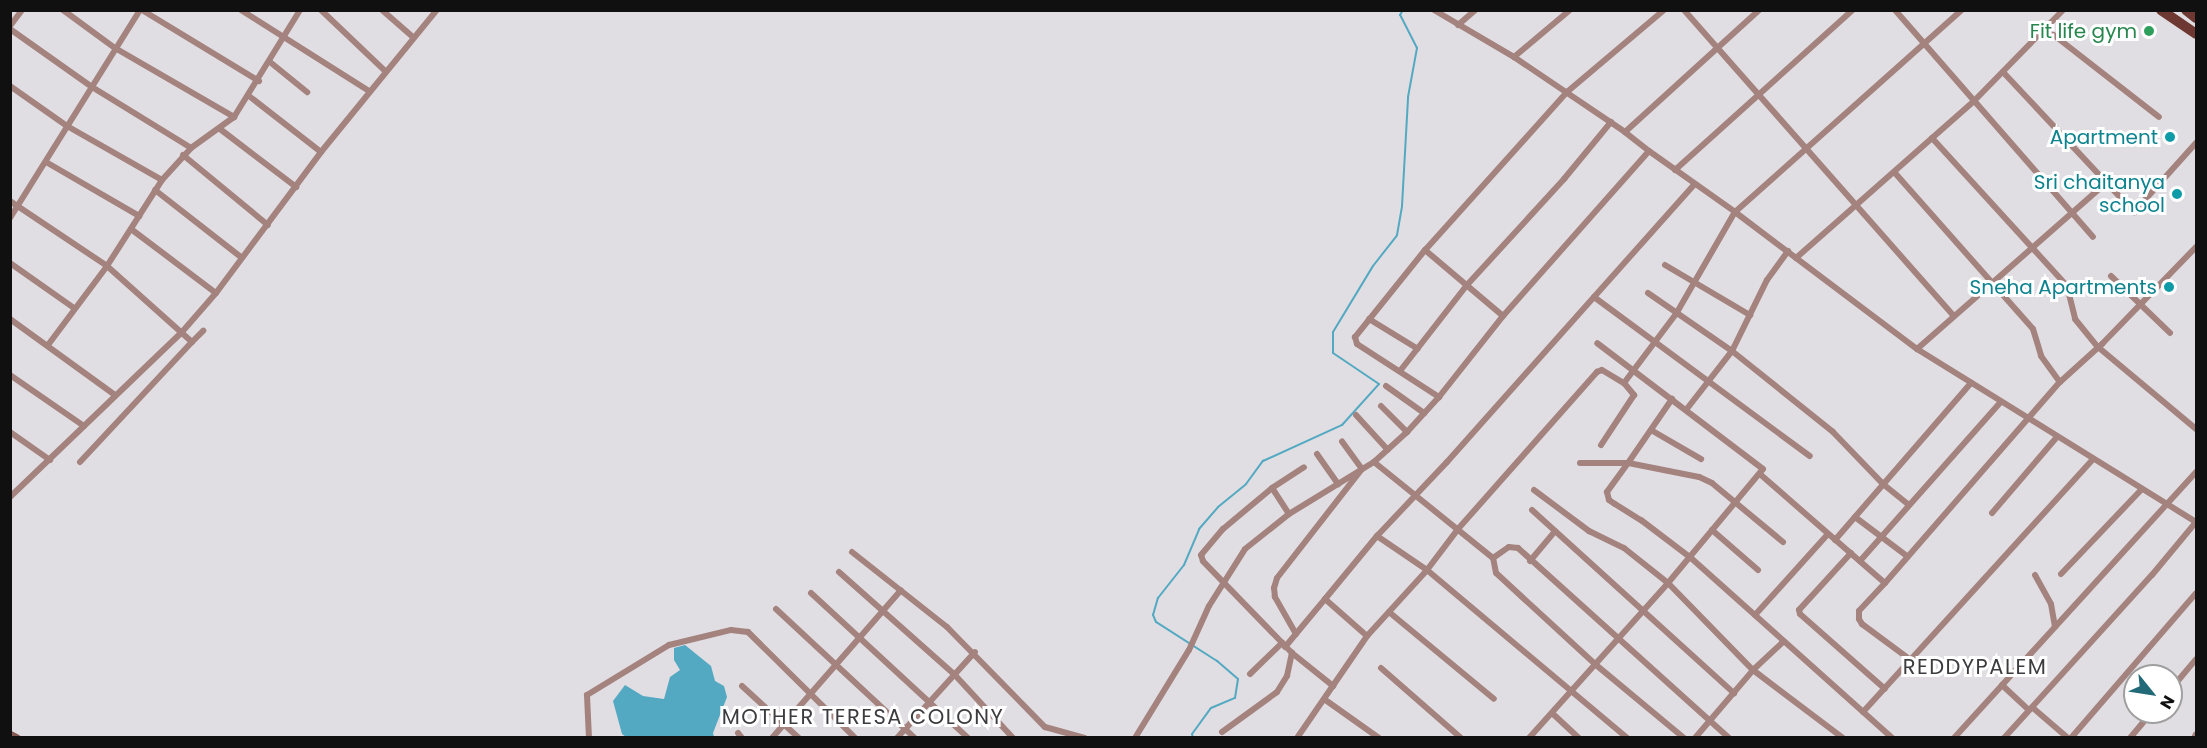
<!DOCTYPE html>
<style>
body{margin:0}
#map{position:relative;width:2207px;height:748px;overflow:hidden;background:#e0dee2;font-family:Poppins,sans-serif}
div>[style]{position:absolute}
.water>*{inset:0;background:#53a9c2}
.stream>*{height:2px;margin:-1px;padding:0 1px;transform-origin:1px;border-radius:1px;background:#53a9c2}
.minor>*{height:6px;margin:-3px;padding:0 3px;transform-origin:3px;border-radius:3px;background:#a4837f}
.secondary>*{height:9px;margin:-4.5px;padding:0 4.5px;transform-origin:4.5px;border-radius:4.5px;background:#855751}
.primary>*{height:10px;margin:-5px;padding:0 5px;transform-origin:5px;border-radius:5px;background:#6d3832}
.dots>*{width:16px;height:16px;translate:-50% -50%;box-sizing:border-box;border:3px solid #fff;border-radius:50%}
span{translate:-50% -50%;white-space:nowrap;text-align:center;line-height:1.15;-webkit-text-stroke:6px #fff;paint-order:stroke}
.leisure-label{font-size:20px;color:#27864d}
.right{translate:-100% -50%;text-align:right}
.culture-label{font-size:20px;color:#0d838f}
.neighbourhood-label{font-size:21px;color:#3c3b3e;letter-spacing:1.5px}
.frame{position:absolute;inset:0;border:12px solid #101011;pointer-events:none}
.north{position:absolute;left:2123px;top:664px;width:60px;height:60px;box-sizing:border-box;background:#fff;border:2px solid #9f9fa0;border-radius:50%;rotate:120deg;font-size:16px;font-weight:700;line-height:24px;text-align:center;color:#101011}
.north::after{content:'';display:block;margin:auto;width:21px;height:27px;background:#226a78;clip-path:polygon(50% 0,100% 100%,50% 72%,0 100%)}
</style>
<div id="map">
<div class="water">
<i style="clip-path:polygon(685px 645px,711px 666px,715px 681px,724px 686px,727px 697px,713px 733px,714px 737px,626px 737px,622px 734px,613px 701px,625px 685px,643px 696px,664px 699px,670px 677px,680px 670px,674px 660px,674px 648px)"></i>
</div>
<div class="stream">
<i style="left:1193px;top:738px;width:4px;rotate:-104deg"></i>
<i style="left:1192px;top:734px;width:32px;rotate:-54deg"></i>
<i style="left:1211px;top:708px;width:26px;rotate:-23deg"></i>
<i style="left:1235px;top:698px;width:19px;rotate:-81deg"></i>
<i style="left:1238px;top:679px;width:28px;rotate:-139deg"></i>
<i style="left:1217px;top:661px;width:72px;rotate:-147.4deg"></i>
<i style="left:1156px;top:622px;width:8px;rotate:-113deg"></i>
<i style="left:1153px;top:615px;width:18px;rotate:-74deg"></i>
<i style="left:1158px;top:598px;width:42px;rotate:-51.8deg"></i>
<i style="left:1184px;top:565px;width:39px;rotate:-67deg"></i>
<i style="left:1199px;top:529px;width:29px;rotate:-49deg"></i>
<i style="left:1218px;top:507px;width:36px;rotate:-39deg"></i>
<i style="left:1246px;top:484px;width:29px;rotate:-54deg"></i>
<i style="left:1263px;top:461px;width:87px;rotate:-24.5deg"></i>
<i style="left:1342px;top:425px;width:55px;rotate:-47.9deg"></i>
<i style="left:1379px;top:384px;width:55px;rotate:-146deg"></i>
<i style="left:1333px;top:353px;width:21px;rotate:-90deg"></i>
<i style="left:1333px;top:332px;width:77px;rotate:-58.8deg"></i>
<i style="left:1373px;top:266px;width:39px;rotate:-52deg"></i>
<i style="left:1397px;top:235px;width:29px;rotate:-80deg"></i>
<i style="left:1402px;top:206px;width:109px;rotate:-86.8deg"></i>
<i style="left:1408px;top:97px;width:50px;rotate:-79.6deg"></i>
<i style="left:1417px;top:48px;width:37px;rotate:-117deg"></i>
<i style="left:1400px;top:15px;width:6px;rotate:-59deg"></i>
</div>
<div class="minor">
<i style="left:63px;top:10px;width:64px;rotate:36.2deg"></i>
<i style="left:115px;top:48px;width:138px;rotate:30.1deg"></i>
<i style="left:142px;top:10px;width:137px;rotate:31.3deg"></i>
<i style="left:241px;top:10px;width:151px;rotate:32.3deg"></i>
<i style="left:321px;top:10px;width:88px;rotate:43.6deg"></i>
<i style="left:382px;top:10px;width:41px;rotate:41.1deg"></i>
<i style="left:1434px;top:10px;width:93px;rotate:30.4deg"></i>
<i style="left:1514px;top:57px;width:134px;rotate:34deg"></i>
<i style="left:1664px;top:10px;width:127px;rotate:139.8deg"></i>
<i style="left:1567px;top:92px;width:212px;rotate:131.9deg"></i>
<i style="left:1425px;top:250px;width:112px;rotate:128.8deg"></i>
<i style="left:1355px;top:337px;width:7px;rotate:74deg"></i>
<i style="left:1357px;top:344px;width:98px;rotate:32.9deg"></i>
<i style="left:1439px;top:397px;width:103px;rotate:-51.7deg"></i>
<i style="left:1503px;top:316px;width:220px;rotate:-48.5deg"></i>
<i style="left:1649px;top:151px;width:31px;rotate:-142deg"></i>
<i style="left:1625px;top:132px;width:181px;rotate:-42.3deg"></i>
<i style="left:1684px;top:10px;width:408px;rotate:48.6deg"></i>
<i style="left:1895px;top:10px;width:301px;rotate:48.9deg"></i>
<i style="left:1458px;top:25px;width:23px;rotate:-41deg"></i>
<i style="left:10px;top:26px;width:20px;rotate:-53deg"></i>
<i style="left:10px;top:29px;width:100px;rotate:35.3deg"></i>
<i style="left:92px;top:87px;width:116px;rotate:31.6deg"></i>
<i style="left:2046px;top:29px;width:143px;rotate:37.9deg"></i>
<i style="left:1514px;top:57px;width:73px;rotate:-40deg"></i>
<i style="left:270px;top:62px;width:48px;rotate:39deg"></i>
<i style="left:2003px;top:72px;width:192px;rotate:46.9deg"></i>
<i style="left:2134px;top:212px;width:93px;rotate:-48.1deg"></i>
<i style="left:10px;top:86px;width:70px;rotate:35.1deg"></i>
<i style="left:67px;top:126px;width:109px;rotate:29.6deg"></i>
<i style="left:249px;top:96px;width:91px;rotate:37.9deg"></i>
<i style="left:220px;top:129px;width:96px;rotate:37.3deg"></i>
<i style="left:1932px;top:138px;width:200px;rotate:47.6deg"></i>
<i style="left:2067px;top:286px;width:34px;rotate:76deg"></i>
<i style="left:2075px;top:319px;width:36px;rotate:51deg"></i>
<i style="left:2098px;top:347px;width:128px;rotate:39.9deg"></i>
<i style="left:1649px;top:151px;width:105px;rotate:35.3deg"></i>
<i style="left:1735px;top:212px;width:228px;rotate:37deg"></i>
<i style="left:1917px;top:349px;width:328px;rotate:31.8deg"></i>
<i style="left:183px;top:155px;width:110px;rotate:39.5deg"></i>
<i style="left:46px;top:162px;width:108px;rotate:30.1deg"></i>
<i style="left:1675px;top:170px;width:239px;rotate:-42deg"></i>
<i style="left:1895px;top:173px;width:208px;rotate:48.5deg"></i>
<i style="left:2033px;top:329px;width:28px;rotate:73deg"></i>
<i style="left:2041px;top:356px;width:32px;rotate:54deg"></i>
<i style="left:155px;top:190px;width:110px;rotate:38deg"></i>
<i style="left:10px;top:201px;width:117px;rotate:33.8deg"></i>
<i style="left:107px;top:266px;width:114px;rotate:41.8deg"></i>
<i style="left:192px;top:342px;width:16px;rotate:-45deg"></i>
<i style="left:10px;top:218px;width:245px;rotate:-58deg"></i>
<i style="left:131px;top:229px;width:106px;rotate:37deg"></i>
<i style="left:1425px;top:250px;width:102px;rotate:40.2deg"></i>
<i style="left:1796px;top:258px;width:237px;rotate:-41.4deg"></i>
<i style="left:1974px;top:101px;width:127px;rotate:-45.6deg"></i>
<i style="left:10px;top:263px;width:78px;rotate:35.1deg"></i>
<i style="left:1665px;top:265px;width:99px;rotate:30.5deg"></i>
<i style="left:2111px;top:276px;width:82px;rotate:44deg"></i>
<i style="left:1648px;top:293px;width:102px;rotate:34.6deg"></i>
<i style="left:1732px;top:351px;width:129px;rotate:38.7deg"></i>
<i style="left:1833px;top:432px;width:72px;rotate:46.1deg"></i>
<i style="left:1883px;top:484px;width:33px;rotate:39deg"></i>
<i style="left:1594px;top:297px;width:268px;rotate:36.4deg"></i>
<i style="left:10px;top:319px;width:130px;rotate:35.9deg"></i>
<i style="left:1369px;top:319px;width:57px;rotate:31.5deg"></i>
<i style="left:48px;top:345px;width:99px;rotate:-53.2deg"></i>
<i style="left:107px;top:266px;width:102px;rotate:-57.4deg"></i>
<i style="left:162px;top:180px;width:43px;rotate:-47.8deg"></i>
<i style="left:191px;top:148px;width:53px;rotate:-35.8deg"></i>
<i style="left:234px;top:117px;width:126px;rotate:-58.3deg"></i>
<i style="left:1917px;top:349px;width:253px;rotate:-41.3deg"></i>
<i style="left:1400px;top:371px;width:109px;rotate:-52.1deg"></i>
<i style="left:1467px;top:285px;width:144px;rotate:-47.5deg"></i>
<i style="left:1564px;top:179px;width:74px;rotate:-50.5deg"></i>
<i style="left:10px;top:375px;width:90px;rotate:34.6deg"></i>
<i style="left:1624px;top:383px;width:86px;rotate:-53deg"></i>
<i style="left:1676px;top:314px;width:118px;rotate:-60deg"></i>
<i style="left:1735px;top:212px;width:304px;rotate:-41.7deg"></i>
<i style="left:1386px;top:386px;width:47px;rotate:35.4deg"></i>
<i style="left:1381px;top:406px;width:37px;rotate:45deg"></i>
<i style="left:1686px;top:410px;width:75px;rotate:-52.1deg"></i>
<i style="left:1732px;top:351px;width:79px;rotate:-63.8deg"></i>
<i style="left:1767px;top:280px;width:36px;rotate:-54deg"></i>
<i style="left:1356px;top:415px;width:47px;rotate:47.6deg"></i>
<i style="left:1651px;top:430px;width:58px;rotate:30.1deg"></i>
<i style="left:10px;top:432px;width:49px;rotate:35deg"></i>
<i style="left:1317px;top:454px;width:37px;rotate:55deg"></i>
<i style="left:80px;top:462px;width:164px;rotate:-47deg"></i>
<i style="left:1374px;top:462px;width:45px;rotate:-42.3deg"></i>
<i style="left:1407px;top:432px;width:47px;rotate:-47.6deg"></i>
<i style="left:1580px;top:463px;width:48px"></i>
<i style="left:1628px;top:463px;width:78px;rotate:-55.5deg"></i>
<i style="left:1761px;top:475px;width:164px;rotate:41.1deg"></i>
<i style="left:1885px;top:583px;width:267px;rotate:-49deg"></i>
<i style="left:2060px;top:382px;width:57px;rotate:-42.1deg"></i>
<i style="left:2102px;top:344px;width:135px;rotate:-45.9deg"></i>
<i style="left:1534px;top:490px;width:69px;rotate:36.7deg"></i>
<i style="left:1589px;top:531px;width:39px;rotate:26deg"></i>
<i style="left:1624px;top:548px;width:56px;rotate:38.5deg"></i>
<i style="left:1668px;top:583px;width:122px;rotate:45.7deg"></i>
<i style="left:1753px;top:670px;width:113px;rotate:37.1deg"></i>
<i style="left:10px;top:497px;width:238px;rotate:-43.8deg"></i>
<i style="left:182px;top:332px;width:52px;rotate:-48.9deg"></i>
<i style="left:216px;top:293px;width:176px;rotate:-53.3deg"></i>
<i style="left:321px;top:152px;width:183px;rotate:-50.8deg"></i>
<i style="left:1532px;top:510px;width:273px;rotate:42.2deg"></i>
<i style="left:1992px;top:513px;width:100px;rotate:-49.5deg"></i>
<i style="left:1289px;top:514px;width:31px;rotate:-123deg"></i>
<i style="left:1272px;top:488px;width:38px;rotate:-33deg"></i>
<i style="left:1855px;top:517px;width:66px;rotate:37deg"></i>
<i style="left:1712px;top:530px;width:61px;rotate:41deg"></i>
<i style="left:1377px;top:536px;width:60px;rotate:34.2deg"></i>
<i style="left:1427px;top:570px;width:261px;rotate:40deg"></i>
<i style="left:1835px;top:540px;width:208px;rotate:-49.1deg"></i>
<i style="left:1783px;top:542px;width:92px;rotate:-140.3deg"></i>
<i style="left:1712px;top:483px;width:14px;rotate:-155deg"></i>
<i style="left:1699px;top:477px;width:72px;rotate:-168.8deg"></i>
<i style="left:1628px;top:463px;width:36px;rotate:126deg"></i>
<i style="left:1607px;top:492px;width:8px;rotate:76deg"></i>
<i style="left:1609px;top:500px;width:7px;rotate:34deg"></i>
<i style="left:1615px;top:504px;width:31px;rotate:32deg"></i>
<i style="left:1641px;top:520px;width:63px;rotate:37.2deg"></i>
<i style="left:1691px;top:558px;width:270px;rotate:41.8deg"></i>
<i style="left:852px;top:552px;width:121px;rotate:38.3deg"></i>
<i style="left:947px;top:627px;width:140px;rotate:45.6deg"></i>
<i style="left:1045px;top:727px;width:41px;rotate:15.4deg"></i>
<i style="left:1851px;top:553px;width:77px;rotate:132.4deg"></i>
<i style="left:1799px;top:610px;width:4px;rotate:76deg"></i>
<i style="left:1800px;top:614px;width:113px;rotate:41.4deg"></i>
<i style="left:1530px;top:561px;width:39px;rotate:-50deg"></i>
<i style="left:1860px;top:561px;width:211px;rotate:-48.5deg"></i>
<i style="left:839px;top:572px;width:154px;rotate:41.6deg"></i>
<i style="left:954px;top:674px;width:87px;rotate:47.3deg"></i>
<i style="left:2061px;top:574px;width:117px;rotate:-46.4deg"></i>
<i style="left:2035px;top:575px;width:33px;rotate:61deg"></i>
<i style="left:2051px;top:604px;width:23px;rotate:80deg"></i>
<i style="left:1885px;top:583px;width:38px;rotate:133deg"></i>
<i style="left:1859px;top:611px;width:8px;rotate:90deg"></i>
<i style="left:1859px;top:619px;width:6px;rotate:59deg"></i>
<i style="left:1862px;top:624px;width:62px;rotate:36.5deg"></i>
<i style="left:811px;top:593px;width:214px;rotate:42.7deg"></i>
<i style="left:1325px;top:599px;width:82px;rotate:-50.5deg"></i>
<i style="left:1377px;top:536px;width:102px;rotate:-46.6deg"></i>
<i style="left:1447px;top:462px;width:371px;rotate:-48.3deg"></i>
<i style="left:776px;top:609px;width:190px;rotate:42.9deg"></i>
<i style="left:1389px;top:612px;width:136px;rotate:39.6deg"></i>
<i style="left:1755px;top:615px;width:109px;rotate:-48deg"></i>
<i style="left:1296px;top:634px;width:43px;rotate:-119.6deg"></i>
<i style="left:1275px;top:597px;width:9px;rotate:-96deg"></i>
<i style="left:1274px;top:588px;width:10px;rotate:-73deg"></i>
<i style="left:1277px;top:578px;width:138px;rotate:-52.1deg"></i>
<i style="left:1362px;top:469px;width:34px;rotate:-126deg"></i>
<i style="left:1285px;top:647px;width:62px;rotate:-50.2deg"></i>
<i style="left:1325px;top:599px;width:56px;rotate:41.4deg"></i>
<i style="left:1292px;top:653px;width:53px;rotate:38.8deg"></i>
<i style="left:1381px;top:668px;width:106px;rotate:41.2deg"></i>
<i style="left:1250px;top:674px;width:45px;rotate:-44.1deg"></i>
<i style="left:2002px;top:685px;width:35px;rotate:43deg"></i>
<i style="left:742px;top:686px;width:77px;rotate:42.4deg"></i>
<i style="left:2171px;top:689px;width:39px;rotate:-50deg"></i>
<i style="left:1324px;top:699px;width:67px;rotate:35.3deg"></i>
<i style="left:2033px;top:708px;width:46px;rotate:40.6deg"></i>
<i style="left:1863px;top:712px;width:342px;rotate:-47.7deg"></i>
<i style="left:1552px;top:713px;width:37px;rotate:43deg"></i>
<i style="left:1222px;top:732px;width:68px;rotate:-36deg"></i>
<i style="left:1277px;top:692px;width:19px;rotate:-58deg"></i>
<i style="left:1287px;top:676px;width:24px;rotate:-78deg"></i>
<i style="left:1292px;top:653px;width:128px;rotate:-134.1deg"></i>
<i style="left:1203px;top:561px;width:6px;rotate:-108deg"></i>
<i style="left:1201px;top:555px;width:34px;rotate:-50deg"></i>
<i style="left:1223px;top:529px;width:64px;rotate:-39.9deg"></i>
<i style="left:738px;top:733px;width:6px;rotate:51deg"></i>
<i style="left:589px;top:738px;width:43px;rotate:-92.7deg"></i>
<i style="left:587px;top:695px;width:96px;rotate:-31.4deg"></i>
<i style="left:669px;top:645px;width:64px;rotate:-13.6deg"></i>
<i style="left:731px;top:630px;width:17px;rotate:7deg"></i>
<i style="left:748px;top:632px;width:151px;rotate:44.7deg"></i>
<i style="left:772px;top:738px;width:196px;rotate:-48.9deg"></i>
<i style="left:897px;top:738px;width:116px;rotate:-47.8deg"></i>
<i style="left:1135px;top:738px;width:103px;rotate:-58.5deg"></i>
<i style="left:1189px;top:650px;width:48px;rotate:-65.6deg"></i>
<i style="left:1209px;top:606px;width:67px;rotate:-57.7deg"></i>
<i style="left:1245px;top:549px;width:56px;rotate:-38.5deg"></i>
<i style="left:1289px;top:514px;width:100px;rotate:-31.5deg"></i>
<i style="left:1374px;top:462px;width:153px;rotate:38.9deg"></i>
<i style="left:1297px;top:738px;width:124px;rotate:-55.5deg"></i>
<i style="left:1367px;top:636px;width:89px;rotate:-47.7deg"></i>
<i style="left:1427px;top:570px;width:51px;rotate:-52.9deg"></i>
<i style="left:1458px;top:529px;width:210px;rotate:-48.5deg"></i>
<i style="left:1597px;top:372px;width:5px;rotate:-22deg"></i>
<i style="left:1602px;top:370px;width:26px;rotate:31deg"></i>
<i style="left:1624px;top:383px;width:16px;rotate:50deg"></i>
<i style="left:1634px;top:395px;width:60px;rotate:123.4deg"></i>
<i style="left:1529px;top:738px;width:208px;rotate:-48.1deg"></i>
<i style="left:1668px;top:583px;width:148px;rotate:-50.2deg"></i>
<i style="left:1763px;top:469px;width:208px;rotate:-142.8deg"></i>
<i style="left:1684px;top:738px;width:116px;rotate:-140.3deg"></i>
<i style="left:1595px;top:664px;width:134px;rotate:-137.4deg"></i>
<i style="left:1496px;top:573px;width:15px;rotate:-101deg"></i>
<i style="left:1493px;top:558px;width:19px;rotate:-35deg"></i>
<i style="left:1509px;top:547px;width:9px;rotate:6deg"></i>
<i style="left:1518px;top:548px;width:284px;rotate:42deg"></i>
<i style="left:1695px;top:738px;width:89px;rotate:-49.5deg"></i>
<i style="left:1753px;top:670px;width:42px;rotate:-43.1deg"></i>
<i style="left:1954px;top:738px;width:360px;rotate:-47.7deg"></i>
<i style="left:2004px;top:738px;width:220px;rotate:-47.8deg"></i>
<i style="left:2152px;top:575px;width:69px;rotate:-50.3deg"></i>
<i style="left:2071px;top:738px;width:191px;rotate:-49.2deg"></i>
<i style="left:2130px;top:738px;width:34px;rotate:-50deg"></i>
<i style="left:2194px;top:738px;width:4px;rotate:-63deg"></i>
</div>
<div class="secondary">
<i style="left:10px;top:735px;width:7px;rotate:27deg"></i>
</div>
<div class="primary">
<i style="left:2161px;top:10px;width:42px;rotate:34.4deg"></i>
<i style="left:2186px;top:10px;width:13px;rotate:39deg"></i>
</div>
<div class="dots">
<i style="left:2149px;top:31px;background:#2e9e5b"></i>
<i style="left:2170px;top:137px;background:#0f9aa8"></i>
<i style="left:2177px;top:194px;background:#0f9aa8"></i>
<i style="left:2169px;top:287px;background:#0f9aa8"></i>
</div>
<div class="leisure-label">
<span class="right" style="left:2137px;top:31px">Fit life gym</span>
</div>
<div class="culture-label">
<span class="right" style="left:2158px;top:137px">Apartment</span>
<span class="right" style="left:2165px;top:194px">Sri chaitanya<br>school</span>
<span class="right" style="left:2157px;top:287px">Sneha Apartments</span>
</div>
<div class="neighbourhood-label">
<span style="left:1975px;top:667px">REDDYPALEM</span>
<span style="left:863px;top:717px">MOTHER TERESA COLONY</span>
</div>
<div class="frame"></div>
<div class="north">N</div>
</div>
